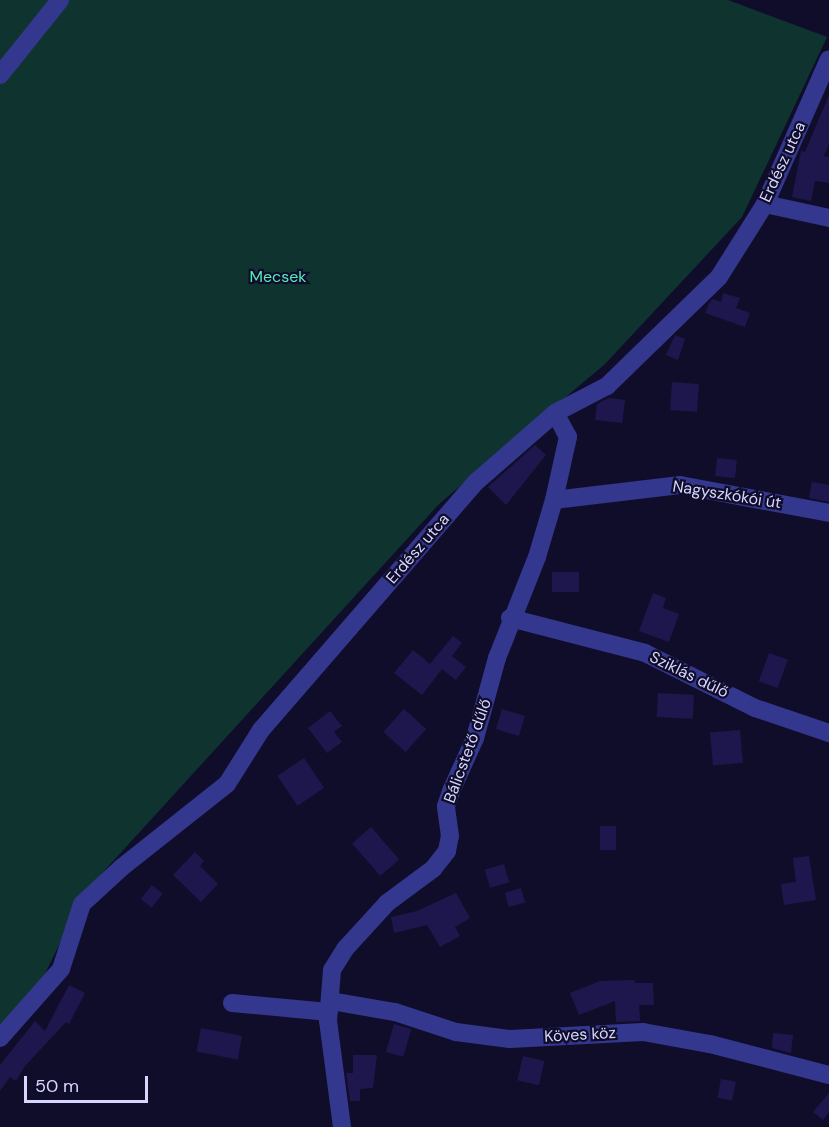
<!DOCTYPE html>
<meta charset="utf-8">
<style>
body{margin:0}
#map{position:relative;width:829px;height:1127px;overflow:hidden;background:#100d2a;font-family:"DM Sans",sans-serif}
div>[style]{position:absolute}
.green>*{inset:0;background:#0f3430}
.building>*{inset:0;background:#1e174d;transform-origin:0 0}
.minor>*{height:18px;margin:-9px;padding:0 9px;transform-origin:9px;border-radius:9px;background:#33378e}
span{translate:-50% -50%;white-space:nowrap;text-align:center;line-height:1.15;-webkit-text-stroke:4.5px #100d2a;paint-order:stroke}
.street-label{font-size:16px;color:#d7d6ff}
.park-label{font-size:16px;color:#54edba}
.scale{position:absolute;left:24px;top:1076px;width:124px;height:27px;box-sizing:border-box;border:3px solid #d7d6ff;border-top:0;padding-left:8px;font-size:18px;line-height:21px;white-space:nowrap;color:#d7d6ff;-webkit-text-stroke:4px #100d2a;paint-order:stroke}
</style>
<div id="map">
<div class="green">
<i style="clip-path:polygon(0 0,728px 0,827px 37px,742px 217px,605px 364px,439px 504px,84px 893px,30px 1005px,0 1025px)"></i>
</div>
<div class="building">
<i style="clip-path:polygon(829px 95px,829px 144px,824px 156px,829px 157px,829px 183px,815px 181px,811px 201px,792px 197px,801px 151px,805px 152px)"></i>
<i style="clip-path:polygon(723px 293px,740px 298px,736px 308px,750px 313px,745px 327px,705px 313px,709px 303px,713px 299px,721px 302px)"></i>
<i style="clip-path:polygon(675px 335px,685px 339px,678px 360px,666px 355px)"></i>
<i style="left:672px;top:382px;width:27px;height:28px;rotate:4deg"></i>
<i style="clip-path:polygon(609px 398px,625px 400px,622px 423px,595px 420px,597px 404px)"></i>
<i style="clip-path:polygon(535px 445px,546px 455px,506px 505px,488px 487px)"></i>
<i style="left:717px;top:458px;width:20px;height:18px;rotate:6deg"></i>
<i style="clip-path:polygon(812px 482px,829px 485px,829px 502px,809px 498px)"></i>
<i style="left:579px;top:572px;width:20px;height:27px;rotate:90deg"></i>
<i style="clip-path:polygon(653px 593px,666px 598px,663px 608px,679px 614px,669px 642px,639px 631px)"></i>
<i style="clip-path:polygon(453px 636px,462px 643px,452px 656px,466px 667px,456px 680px,442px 669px,422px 695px,394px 673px,413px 650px,430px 664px)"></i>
<i style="left:769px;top:653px;width:20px;height:30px;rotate:20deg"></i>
<i style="left:658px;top:693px;width:36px;height:24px;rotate:3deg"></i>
<i style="left:404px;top:709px;width:30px;height:31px;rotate:42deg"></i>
<i style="left:502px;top:709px;width:24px;height:21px;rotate:17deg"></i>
<i style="clip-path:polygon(330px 711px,342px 726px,334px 732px,342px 742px,327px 753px,308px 728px)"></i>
<i style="left:740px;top:730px;width:33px;height:30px;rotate:85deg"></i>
<i style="left:304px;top:758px;width:36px;height:32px;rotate:56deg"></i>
<i style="left:600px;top:826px;width:16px;height:24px"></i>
<i style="left:371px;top:827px;width:43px;height:25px;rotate:49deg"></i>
<i style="clip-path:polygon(195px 852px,204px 861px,200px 866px,218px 884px,201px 902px,173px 875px)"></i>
<i style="clip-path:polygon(809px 856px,816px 900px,784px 905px,781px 884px,796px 882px,793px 858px)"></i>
<i style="left:504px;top:864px;width:19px;height:20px;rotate:74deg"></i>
<i style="left:152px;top:885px;width:14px;height:18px;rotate:39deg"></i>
<i style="left:521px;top:888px;width:15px;height:17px;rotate:74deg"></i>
<i style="clip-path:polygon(456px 893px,470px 918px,455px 927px,460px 936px,440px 947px,427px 925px,394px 933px,391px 917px,417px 911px)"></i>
<i style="clip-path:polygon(635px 980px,635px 983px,653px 983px,654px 1005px,639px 1005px,640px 1021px,616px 1022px,615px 1001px,579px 1015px,570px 993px,600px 981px)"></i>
<i style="clip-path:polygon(69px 985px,85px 993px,69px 1024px,66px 1022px,25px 1066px,16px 1081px,10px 1077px,0 1091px,0 1065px,35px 1021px,45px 1031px)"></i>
<i style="left:394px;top:1024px;width:18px;height:29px;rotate:16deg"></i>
<i style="left:201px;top:1028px;width:42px;height:24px;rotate:11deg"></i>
<i style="clip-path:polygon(773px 1033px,793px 1035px,791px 1053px,772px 1048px)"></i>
<i style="clip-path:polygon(353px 1055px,377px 1055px,373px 1088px,360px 1089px,360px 1101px,350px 1101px,346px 1073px,353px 1073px)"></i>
<i style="left:523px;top:1056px;width:22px;height:25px;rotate:13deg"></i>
<i style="left:721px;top:1079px;width:15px;height:19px;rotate:11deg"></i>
<i style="clip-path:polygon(829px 1093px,829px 1112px,823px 1120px,813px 1112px)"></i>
</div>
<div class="minor">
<i style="left:0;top:75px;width:96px;rotate:-51.3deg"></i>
<i style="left:765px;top:204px;width:66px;rotate:12.3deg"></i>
<i style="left:554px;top:500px;width:127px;rotate:-6.8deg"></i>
<i style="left:680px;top:485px;width:152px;rotate:10.6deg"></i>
<i style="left:510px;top:618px;width:139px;rotate:14.5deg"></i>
<i style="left:645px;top:653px;width:123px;rotate:26.6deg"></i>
<i style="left:755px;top:708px;width:78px;rotate:18.7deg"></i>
<i style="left:331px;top:1001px;width:65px;rotate:9.8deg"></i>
<i style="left:395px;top:1012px;width:64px;rotate:18.2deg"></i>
<i style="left:456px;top:1032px;width:54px;rotate:7.4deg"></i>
<i style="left:510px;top:1039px;width:133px;rotate:-3deg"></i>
<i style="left:643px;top:1032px;width:68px;rotate:10.2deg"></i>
<i style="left:710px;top:1044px;width:123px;rotate:14.6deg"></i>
<i style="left:232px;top:1003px;width:97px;rotate:5.3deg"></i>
<i style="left:0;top:1038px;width:92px;rotate:-48.5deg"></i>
<i style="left:61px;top:969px;width:68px;rotate:-72.1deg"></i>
<i style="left:82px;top:904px;width:53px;rotate:-42.7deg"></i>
<i style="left:121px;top:868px;width:135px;rotate:-38.4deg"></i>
<i style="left:227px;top:784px;width:64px;rotate:-57.8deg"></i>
<i style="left:261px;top:730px;width:328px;rotate:-49.1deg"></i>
<i style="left:476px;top:482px;width:105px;rotate:-41.1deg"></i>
<i style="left:555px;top:413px;width:59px;rotate:-27.4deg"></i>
<i style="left:607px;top:386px;width:156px;rotate:-44.2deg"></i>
<i style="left:719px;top:277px;width:86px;rotate:-57.8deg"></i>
<i style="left:765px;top:204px;width:158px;rotate:-66.2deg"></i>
<i style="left:342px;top:1127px;width:107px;rotate:-97.5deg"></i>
<i style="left:328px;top:1021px;width:51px;rotate:-85.5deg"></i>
<i style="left:332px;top:970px;width:25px;rotate:-58deg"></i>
<i style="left:345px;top:949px;width:62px;rotate:-47.6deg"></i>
<i style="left:387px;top:903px;width:57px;rotate:-36.5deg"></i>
<i style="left:433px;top:869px;width:23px;rotate:-52deg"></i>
<i style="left:447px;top:851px;width:15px;rotate:-79deg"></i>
<i style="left:450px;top:836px;width:30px;rotate:-98deg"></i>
<i style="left:446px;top:806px;width:18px;rotate:-71deg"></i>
<i style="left:452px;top:789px;width:56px;rotate:-65.7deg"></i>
<i style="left:475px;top:738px;width:83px;rotate:-74.6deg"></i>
<i style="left:497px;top:658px;width:109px;rotate:-68.4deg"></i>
<i style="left:537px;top:557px;width:59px;rotate:-73.4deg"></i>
<i style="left:554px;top:500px;width:65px;rotate:-77.5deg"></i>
<i style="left:568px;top:437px;width:27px;rotate:-118deg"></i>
</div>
<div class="street-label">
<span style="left:783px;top:162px;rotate:-65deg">Erdész utca</span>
<span style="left:727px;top:495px;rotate:9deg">Nagyszkókói út</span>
<span style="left:418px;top:549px;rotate:-49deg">Erdész utca</span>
<span style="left:689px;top:675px;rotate:26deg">Sziklás dűlő</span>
<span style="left:468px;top:751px;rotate:-70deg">Bálicstető dűlő</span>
<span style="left:580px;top:1035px;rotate:-3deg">Köves köz</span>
</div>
<div class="park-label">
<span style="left:278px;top:277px">Mecsek</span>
</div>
<div class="scale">50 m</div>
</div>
